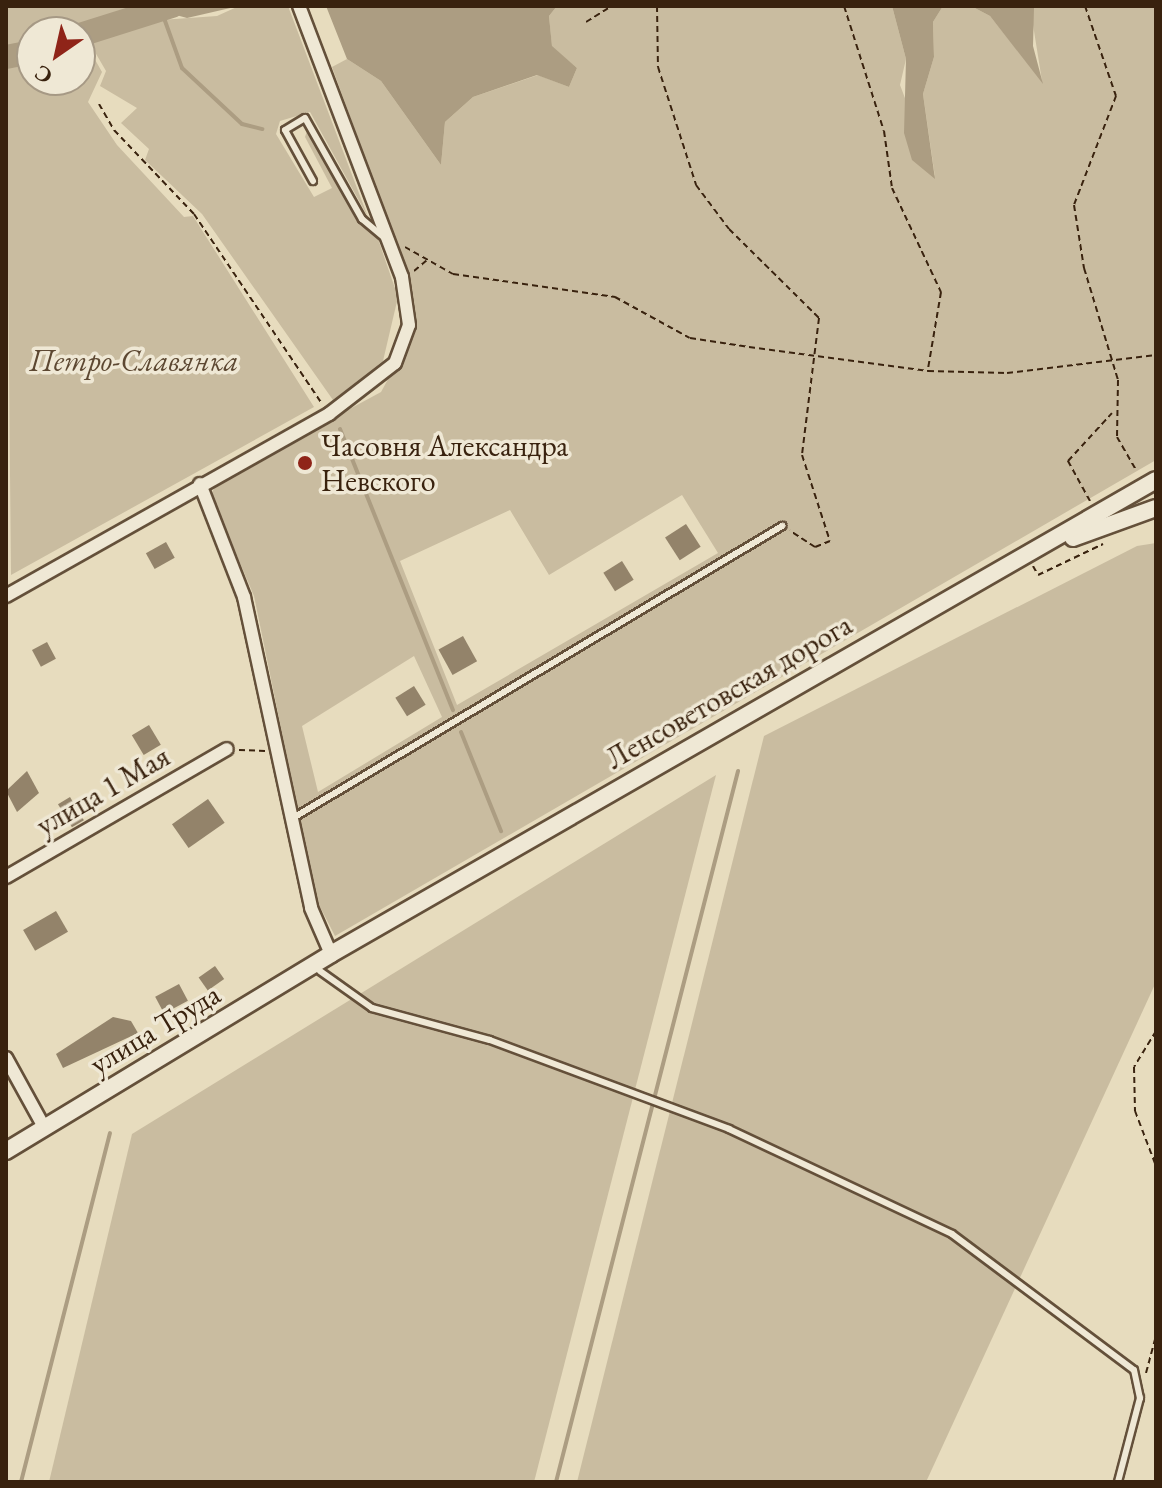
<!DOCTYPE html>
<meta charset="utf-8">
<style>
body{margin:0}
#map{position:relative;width:1162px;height:1488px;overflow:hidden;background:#e7dcbe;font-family:"EB Garamond",serif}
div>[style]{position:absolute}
.green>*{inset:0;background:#c9bca0}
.water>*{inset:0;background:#ac9d82}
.stream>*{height:4px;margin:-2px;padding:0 2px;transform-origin:2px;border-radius:2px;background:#ac9d82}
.river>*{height:24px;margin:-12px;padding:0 12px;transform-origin:12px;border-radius:12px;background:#ac9d82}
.building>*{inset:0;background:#93836a;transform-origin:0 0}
.path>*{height:2px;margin-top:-1px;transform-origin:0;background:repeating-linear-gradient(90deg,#39220e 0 6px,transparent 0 10px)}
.roads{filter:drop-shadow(2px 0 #64503a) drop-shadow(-2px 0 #64503a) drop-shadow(0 2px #64503a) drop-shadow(0 -2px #64503a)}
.lane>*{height:6px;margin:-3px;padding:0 3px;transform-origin:3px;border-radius:3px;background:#efe8d5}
.street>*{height:12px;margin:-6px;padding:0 6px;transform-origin:6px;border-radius:6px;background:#efe8d5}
.secondary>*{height:16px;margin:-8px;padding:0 8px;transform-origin:8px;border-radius:8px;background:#efe8d5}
.dots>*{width:22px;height:22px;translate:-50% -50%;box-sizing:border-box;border:4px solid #efe8d5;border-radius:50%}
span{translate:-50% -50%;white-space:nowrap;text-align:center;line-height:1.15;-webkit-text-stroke:7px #efe8d5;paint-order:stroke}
.park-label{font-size:30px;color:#5d4832;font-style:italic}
.poi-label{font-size:30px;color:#39220e}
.left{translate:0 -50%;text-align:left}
.street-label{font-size:30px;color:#39220e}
.frame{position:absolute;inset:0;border:8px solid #39220e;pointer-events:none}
.north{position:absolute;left:16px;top:16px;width:80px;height:80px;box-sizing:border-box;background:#efe8d5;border:2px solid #a69985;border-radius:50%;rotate:214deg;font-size:22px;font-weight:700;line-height:32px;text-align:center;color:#39220e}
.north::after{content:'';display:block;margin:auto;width:28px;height:36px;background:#8f2418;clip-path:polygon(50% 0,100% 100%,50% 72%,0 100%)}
</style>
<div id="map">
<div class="green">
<i style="clip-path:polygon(6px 6px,151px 6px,80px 35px,32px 32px,32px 52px,6px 57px)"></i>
<i style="clip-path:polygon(239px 6px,288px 6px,368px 217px,310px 112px,280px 121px,276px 134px,314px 197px,332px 188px,305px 137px,308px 128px,356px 220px,378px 239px,398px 297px,383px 361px,333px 400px,202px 214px,145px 160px,149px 149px,121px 123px,137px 108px,100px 86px,106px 71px,88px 40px,132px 22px,217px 16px)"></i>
<i style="clip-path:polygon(evenodd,557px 6px,892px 6px,906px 59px,900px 85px,935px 177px,923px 94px,934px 57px,933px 22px,943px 6px,971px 6px,990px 16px,1042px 81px,1030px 6px,1156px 6px,1156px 460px,335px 936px,316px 899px,254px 596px,211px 494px,220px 479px,381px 392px,416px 328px,409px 278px,332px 67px,347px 59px,381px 81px,441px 165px,445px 122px,473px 97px,538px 75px,569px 87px,577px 68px,552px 47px,549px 16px,557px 6px,682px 495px,718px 553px,457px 705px,400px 561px,510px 510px,549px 575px,682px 495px,557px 6px,414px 656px,442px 717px,318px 792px,302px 726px,414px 656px)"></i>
<i style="clip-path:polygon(85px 42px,102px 72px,88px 102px,117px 145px,184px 217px,193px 216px,314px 407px,11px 575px,6px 65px,32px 58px,32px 80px,80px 80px)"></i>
<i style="clip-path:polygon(1156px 543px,1156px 982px,926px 1482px,577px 1482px,764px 736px,1137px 546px)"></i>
<i style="clip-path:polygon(716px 775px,534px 1482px,49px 1482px,132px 1134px)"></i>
</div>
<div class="water">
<i style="clip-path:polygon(239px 6px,187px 18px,151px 8px,153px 6px)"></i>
<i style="clip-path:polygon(326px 6px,557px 6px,549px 16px,552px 46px,577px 68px,569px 87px,537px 75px,473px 97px,445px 122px,441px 165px,381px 81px,347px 59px)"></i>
<i style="clip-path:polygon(892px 6px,943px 6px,933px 22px,934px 57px,923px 94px,935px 179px,912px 160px,904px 133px,906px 59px)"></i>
<i style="clip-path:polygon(971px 6px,1034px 8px,1033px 46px,1043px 84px,990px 16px)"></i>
</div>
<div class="stream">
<i style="left:160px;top:7px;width:65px;rotate:70.2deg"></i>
<i style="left:182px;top:68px;width:82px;rotate:43deg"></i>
<i style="left:242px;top:124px;width:21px;rotate:14deg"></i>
<i style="left:340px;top:429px;width:303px;rotate:68.1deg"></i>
<i style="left:461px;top:732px;width:107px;rotate:68deg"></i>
<i style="left:21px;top:1482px;width:360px;rotate:-75.7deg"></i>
<i style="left:556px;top:1482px;width:734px;rotate:-75.64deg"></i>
</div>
<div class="river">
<i style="left:80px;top:35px;width:96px;rotate:-17.5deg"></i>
<i style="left:6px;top:57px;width:26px;rotate:-11deg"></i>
</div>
<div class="building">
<i style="left:686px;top:524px;width:27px;height:25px;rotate:57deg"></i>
<i style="left:166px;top:542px;width:18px;height:23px;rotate:61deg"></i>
<i style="left:622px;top:561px;width:22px;height:22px;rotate:58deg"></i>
<i style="left:463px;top:636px;width:29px;height:28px;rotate:61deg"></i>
<i style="left:47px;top:642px;width:19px;height:17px;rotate:62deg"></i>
<i style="left:414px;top:686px;width:22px;height:22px;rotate:58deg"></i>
<i style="left:149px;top:725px;width:23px;height:20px;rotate:59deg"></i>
<i style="clip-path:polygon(27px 771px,39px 793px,17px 812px,6px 791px)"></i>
<i style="left:70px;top:797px;width:27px;height:14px;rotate:59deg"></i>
<i style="left:208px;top:799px;width:29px;height:44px;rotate:55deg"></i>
<i style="left:56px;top:911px;width:24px;height:38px;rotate:60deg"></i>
<i style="left:215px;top:966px;width:16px;height:20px;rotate:55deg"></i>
<i style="left:179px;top:984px;width:19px;height:27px;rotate:62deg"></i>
<i style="clip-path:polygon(113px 1017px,131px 1021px,138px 1033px,63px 1068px,56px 1054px)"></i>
</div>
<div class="path">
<i style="left:657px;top:6px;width:61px;rotate:89.1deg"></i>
<i style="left:658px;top:67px;width:124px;rotate:72.1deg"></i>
<i style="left:696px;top:185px;width:55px;rotate:53.1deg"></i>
<i style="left:729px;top:229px;width:127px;rotate:44.7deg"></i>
<i style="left:819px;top:318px;width:138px;rotate:97.1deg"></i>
<i style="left:802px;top:455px;width:90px;rotate:72deg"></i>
<i style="left:830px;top:541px;width:16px;rotate:158deg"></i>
<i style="left:815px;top:547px;width:30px;rotate:-147deg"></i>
<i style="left:844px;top:6px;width:131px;rotate:72.3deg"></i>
<i style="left:884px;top:131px;width:58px;rotate:82deg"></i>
<i style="left:892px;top:188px;width:115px;rotate:64.8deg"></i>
<i style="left:941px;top:292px;width:78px;rotate:99.6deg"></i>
<i style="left:1085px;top:6px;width:95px;rotate:71deg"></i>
<i style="left:1116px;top:96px;width:117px;rotate:111.1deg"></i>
<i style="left:1074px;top:205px;width:64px;rotate:81deg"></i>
<i style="left:1084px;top:268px;width:117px;rotate:73.1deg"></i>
<i style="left:1118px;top:380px;width:57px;rotate:91deg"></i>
<i style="left:1117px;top:437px;width:39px;rotate:60deg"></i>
<i style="left:586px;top:22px;width:31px;rotate:-32deg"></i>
<i style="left:99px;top:104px;width:30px;rotate:60deg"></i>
<i style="left:114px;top:130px;width:116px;rotate:46.4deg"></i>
<i style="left:194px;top:214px;width:229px;rotate:56deg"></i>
<i style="left:405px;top:247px;width:55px;rotate:29.4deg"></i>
<i style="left:453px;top:274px;width:164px;rotate:8.1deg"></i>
<i style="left:615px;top:297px;width:85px;rotate:28.7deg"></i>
<i style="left:690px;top:338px;width:60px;rotate:8.7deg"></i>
<i style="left:749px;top:347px;width:181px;rotate:7.6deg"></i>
<i style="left:928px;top:371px;width:79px;rotate:1.5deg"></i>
<i style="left:1007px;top:373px;width:150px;rotate:-6.9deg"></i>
<i style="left:414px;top:271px;width:17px;rotate:-40deg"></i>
<i style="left:1090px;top:501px;width:46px;rotate:-118.8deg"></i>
<i style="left:1068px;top:461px;width:65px;rotate:-47.5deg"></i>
<i style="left:1033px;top:566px;width:10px;rotate:61deg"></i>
<i style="left:1038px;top:575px;width:72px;rotate:-25.5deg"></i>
<i style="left:239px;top:750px;width:26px;rotate:2deg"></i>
<i style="left:1156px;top:1031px;width:42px;rotate:121.4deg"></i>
<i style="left:1134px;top:1067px;width:44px;rotate:88.7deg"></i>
<i style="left:1135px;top:1111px;width:59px;rotate:69.1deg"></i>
<i style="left:1146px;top:1373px;width:38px;rotate:-75deg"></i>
</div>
<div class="roads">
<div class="lane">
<i style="left:313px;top:181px;width:58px;rotate:-118.8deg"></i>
<i style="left:285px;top:130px;width:23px;rotate:-31deg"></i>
<i style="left:305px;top:118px;width:116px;rotate:60.6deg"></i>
<i style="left:362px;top:219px;width:30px;rotate:40deg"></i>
<i style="left:293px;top:818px;width:570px;rotate:-30.84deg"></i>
<i style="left:320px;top:971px;width:64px;rotate:35.4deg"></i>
<i style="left:372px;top:1008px;width:122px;rotate:15.2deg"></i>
<i style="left:490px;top:1040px;width:255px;rotate:20.4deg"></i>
<i style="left:729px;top:1129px;width:246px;rotate:25.2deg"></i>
<i style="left:952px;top:1234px;width:227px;rotate:36.8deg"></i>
<i style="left:1134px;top:1370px;width:29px;rotate:78deg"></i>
<i style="left:1140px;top:1398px;width:87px;rotate:104.7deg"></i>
</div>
<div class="street">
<i style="left:200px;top:484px;width:121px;rotate:68.7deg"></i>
<i style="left:244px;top:597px;width:318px;rotate:77.8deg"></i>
<i style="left:311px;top:908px;width:50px;rotate:66.5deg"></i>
<i style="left:6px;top:596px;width:371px;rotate:-29.4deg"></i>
<i style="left:329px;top:414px;width:83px;rotate:-37.7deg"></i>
<i style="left:395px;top:363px;width:40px;rotate:-69.8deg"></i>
<i style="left:409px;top:325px;width:49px;rotate:-98.3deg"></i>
<i style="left:402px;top:277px;width:290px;rotate:-110.8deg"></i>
<i style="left:6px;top:877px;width:255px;rotate:-30.1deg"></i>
<i style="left:6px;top:1058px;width:81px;rotate:61.2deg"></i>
</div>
<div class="secondary">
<i style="left:1073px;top:538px;width:88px;rotate:-19.9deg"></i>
<i style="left:6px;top:1151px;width:380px;rotate:-31.2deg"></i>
<i style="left:331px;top:954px;width:951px;rotate:-29.88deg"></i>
</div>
</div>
<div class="dots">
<i style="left:305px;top:463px;background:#8f2418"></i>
</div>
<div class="park-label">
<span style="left:134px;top:361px">Петро-Славянка</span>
</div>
<div class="poi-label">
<span class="left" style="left:321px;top:463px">Часовня Александра<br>Невского</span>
</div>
<div class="street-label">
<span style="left:729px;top:692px;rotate:-30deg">Ленсоветовская дорога</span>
<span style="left:103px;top:791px;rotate:-30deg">улица 1 Мая</span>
<span style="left:155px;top:1029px;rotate:-31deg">улица Труда</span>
</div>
<div class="frame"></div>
<div class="north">С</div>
</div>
